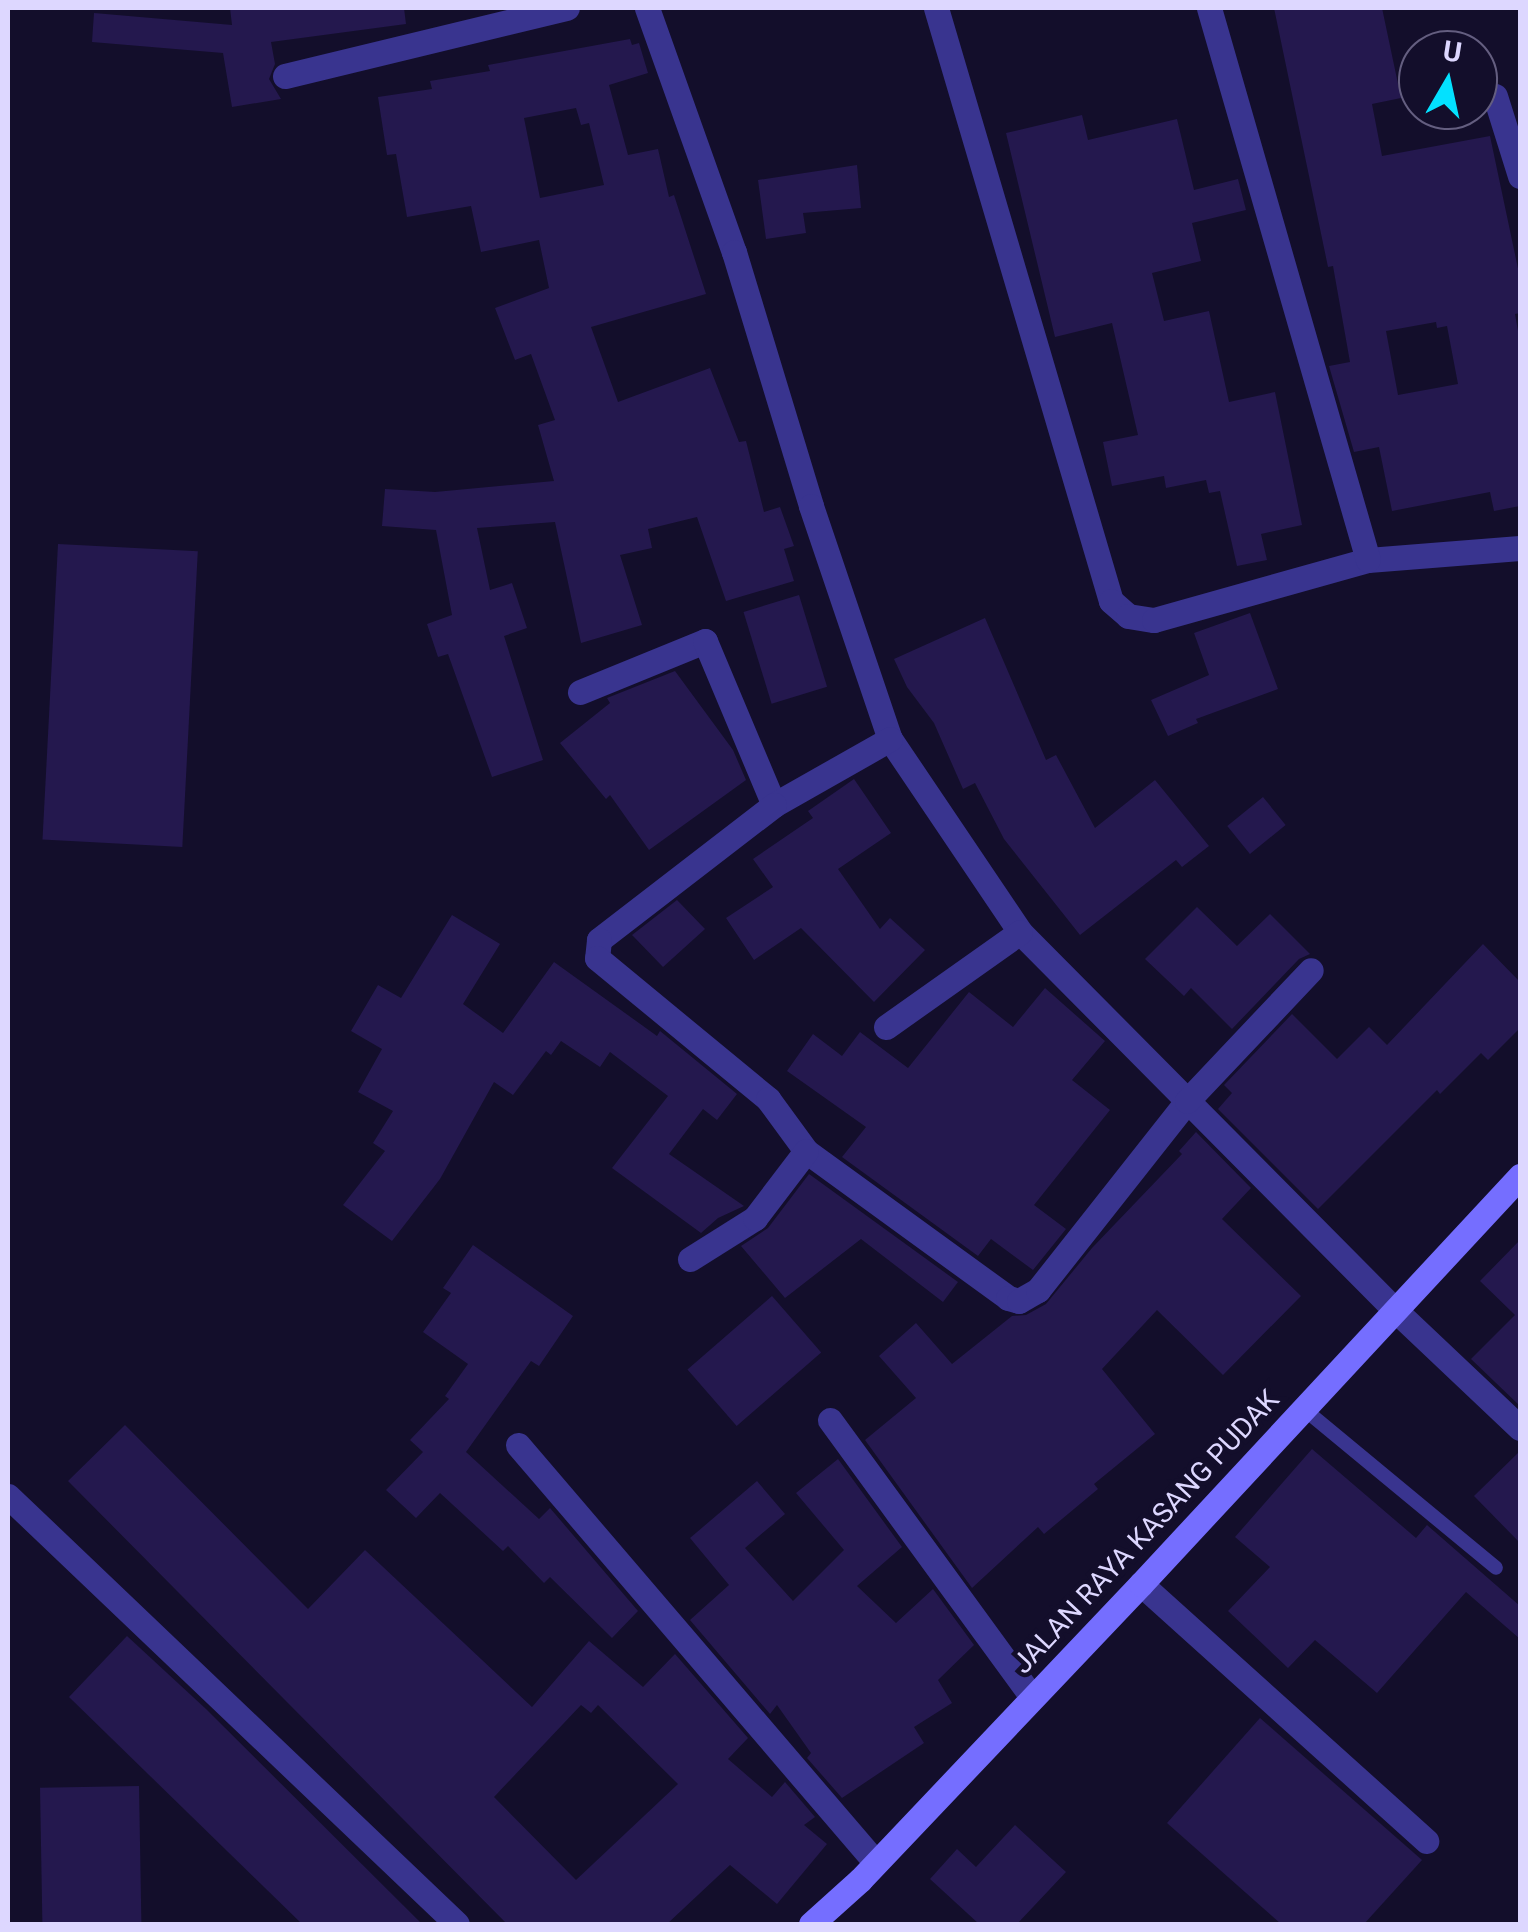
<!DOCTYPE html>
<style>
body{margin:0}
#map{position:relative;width:1528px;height:1932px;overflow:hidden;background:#130e2b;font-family:Roboto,sans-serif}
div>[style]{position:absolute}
.building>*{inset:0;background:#24184e;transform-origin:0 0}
.lane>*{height:14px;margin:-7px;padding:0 7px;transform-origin:7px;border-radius:7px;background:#39348f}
.street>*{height:25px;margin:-12.5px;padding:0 12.5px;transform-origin:12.5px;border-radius:12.5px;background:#39348f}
.secondary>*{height:25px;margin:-12.5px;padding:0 12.5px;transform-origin:12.5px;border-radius:12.5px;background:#756eff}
span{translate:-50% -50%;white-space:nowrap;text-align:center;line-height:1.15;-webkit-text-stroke:9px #130e2b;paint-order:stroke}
.street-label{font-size:28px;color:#ddd7ff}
.frame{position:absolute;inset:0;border:10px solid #ddd7ff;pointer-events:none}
.north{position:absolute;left:1398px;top:30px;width:100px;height:100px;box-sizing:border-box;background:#130e2b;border:2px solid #645e80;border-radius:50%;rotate:9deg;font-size:28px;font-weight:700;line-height:40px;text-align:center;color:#ddd7ff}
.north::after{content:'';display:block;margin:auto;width:35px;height:45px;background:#03e1ff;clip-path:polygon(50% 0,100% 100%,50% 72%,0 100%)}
</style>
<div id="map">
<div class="building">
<i style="clip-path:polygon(230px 8px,404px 8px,406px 24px,271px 42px,275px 64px,269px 79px,281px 99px,232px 107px,223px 53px,92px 42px,94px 13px,232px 25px)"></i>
<i style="clip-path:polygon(evenodd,1274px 8px,1382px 8px,1401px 98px,1372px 104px,1382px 156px,1490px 136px,1520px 278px,1520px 313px,1515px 314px,1520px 342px,1520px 506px,1494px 511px,1490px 492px,1392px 511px,1379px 447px,1354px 452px,1329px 366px,1350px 362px,1333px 266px,1328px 267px,1274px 8px,1436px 322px,1437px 328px,1447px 326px,1458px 384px,1398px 395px,1386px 331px,1436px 322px)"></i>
<i style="clip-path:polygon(evenodd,630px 39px,632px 45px,639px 43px,648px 73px,609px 85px,628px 155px,658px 149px,669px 197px,674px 195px,706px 294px,591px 327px,618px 402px,710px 368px,739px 442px,746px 441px,764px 512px,780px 507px,794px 546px,784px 549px,794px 581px,726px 601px,697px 517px,648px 529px,652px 548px,620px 555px,642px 625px,581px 643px,555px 522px,477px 528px,490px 590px,512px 583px,527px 628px,504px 636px,543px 760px,492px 777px,448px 654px,438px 657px,427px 624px,452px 615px,436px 530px,382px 526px,385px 489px,435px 492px,554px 481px,538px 425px,555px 420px,531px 354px,515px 360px,495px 308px,549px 288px,539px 240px,481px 252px,471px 206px,407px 217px,396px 154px,387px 155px,378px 97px,432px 89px,430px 81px,490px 71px,488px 65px,630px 39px,576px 108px,581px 125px,589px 123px,604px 185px,540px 198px,524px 118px,576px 108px)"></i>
<i style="clip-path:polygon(1082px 115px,1088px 140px,1177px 119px,1194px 190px,1238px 179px,1246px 210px,1192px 223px,1201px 261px,1152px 273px,1164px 321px,1209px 311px,1229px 402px,1275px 392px,1302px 525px,1261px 534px,1267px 560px,1237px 566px,1220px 491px,1209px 493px,1206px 480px,1166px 488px,1164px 476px,1112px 486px,1103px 442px,1138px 435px,1112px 323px,1055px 337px,1006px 133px)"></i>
<i style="clip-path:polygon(857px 165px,861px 208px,803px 213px,806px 233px,766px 239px,758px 180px)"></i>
<i style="left:58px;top:544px;width:140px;height:296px;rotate:3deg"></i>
<i style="left:799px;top:595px;width:96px;height:58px;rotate:73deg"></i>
<i style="clip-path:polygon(1250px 613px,1278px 689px,1196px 719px,1198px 723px,1168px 736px,1151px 700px,1209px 675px,1194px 633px)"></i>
<i style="clip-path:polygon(985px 618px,1046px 760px,1056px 755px,1095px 828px,1155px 780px,1209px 846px,1182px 867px,1176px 860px,1080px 935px,1004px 839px,975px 783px,963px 789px,934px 723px,907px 687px,894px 659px)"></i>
<i style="clip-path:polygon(675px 671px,733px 750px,746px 780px,649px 850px,610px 795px,606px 799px,560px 743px,610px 703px,607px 698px)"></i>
<i style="clip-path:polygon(854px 779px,891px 833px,838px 869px,880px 929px,890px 918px,925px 950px,874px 1002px,801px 928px,754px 960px,726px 918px,773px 887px,753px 859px,813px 818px,808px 811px)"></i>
<i style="left:1263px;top:797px;width:36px;height:46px;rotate:51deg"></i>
<i style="clip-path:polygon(677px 900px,705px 929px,663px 967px,632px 935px)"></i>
<i style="clip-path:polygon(1197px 907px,1237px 946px,1270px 914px,1310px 954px,1299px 959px,1232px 1029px,1191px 988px,1184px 996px,1145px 959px)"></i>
<i style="clip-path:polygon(452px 915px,500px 944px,463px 1004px,503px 1033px,554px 962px,657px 1036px,660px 1031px,737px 1094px,717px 1120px,703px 1109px,669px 1154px,744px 1206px,718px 1218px,701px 1233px,612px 1168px,668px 1096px,610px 1052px,600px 1067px,561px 1041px,551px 1055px,546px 1051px,513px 1095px,494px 1082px,440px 1179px,392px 1241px,343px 1205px,385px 1151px,373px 1143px,393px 1111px,358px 1092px,382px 1049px,351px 1031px,378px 985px,401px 998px)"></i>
<i style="clip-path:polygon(1483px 944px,1520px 982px,1520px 1028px,1488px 1060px,1481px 1053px,1440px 1094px,1437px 1090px,1318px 1209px,1218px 1109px,1232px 1093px,1224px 1085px,1292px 1014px,1337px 1059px,1369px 1027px,1387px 1045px)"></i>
<i style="clip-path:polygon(1045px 988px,1105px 1041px,1072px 1080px,1110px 1110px,1034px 1205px,1066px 1229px,1033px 1270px,991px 1239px,978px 1256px,842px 1157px,866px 1127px,787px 1071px,813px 1034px,842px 1056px,860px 1032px,908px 1068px,969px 992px,1013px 1027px)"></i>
<i style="clip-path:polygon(1196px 1132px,1251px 1188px,1222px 1219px,1301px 1296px,1223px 1375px,1157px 1310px,1102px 1369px,1155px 1434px,1094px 1484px,1098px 1489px,1044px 1534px,1038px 1527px,972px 1588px,865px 1440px,916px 1398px,879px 1356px,916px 1323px,952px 1364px,1012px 1316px,1026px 1315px,1046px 1304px,1092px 1248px,1182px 1154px,1179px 1151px)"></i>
<i style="clip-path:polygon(809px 1174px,958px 1282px,943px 1302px,861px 1239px,785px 1298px,741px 1246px,768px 1228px)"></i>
<i style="clip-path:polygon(1520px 1240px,1520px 1406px,1471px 1359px,1515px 1315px,1480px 1281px)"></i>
<i style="clip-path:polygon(473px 1245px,573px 1316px,539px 1366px,531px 1361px,466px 1452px,539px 1519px,550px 1508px,638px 1611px,612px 1638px,550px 1577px,544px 1583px,508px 1546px,503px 1551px,440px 1493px,416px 1518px,386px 1490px,423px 1452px,410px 1440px,449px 1399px,445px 1396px,468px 1364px,423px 1332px,451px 1293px,443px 1288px)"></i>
<i style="left:772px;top:1296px;width:75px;height:112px;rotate:49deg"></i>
<i style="clip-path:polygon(evenodd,125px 1425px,308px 1609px,365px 1550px,532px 1707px,589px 1641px,643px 1687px,675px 1654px,748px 1738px,728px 1759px,772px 1797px,785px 1782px,815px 1817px,804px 1825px,827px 1844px,777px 1904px,730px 1865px,667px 1924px,507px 1924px,68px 1481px,125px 1425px,581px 1705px,591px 1713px,598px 1705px,678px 1784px,576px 1880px,494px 1797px,581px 1705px)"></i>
<i style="clip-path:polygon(1312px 1449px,1416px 1538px,1427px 1525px,1520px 1606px,1520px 1639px,1466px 1592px,1377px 1693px,1315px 1640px,1288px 1668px,1228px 1611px,1270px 1567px,1235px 1537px)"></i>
<i style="clip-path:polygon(1520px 1451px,1520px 1543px,1474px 1496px)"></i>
<i style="clip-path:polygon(838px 1459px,902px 1547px,857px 1586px,896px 1623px,933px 1589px,974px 1645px,938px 1680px,952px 1703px,914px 1727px,924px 1743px,842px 1798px,807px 1758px,811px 1753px,777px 1705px,770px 1714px,690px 1620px,729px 1585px,690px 1538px,757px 1481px,785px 1514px,745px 1548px,793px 1601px,844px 1550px,796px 1493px)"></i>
<i style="clip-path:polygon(127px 1636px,206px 1709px,422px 1924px,302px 1924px,69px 1697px)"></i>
<i style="clip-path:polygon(1260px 1718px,1422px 1860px,1364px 1924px,1281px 1924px,1167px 1823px)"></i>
<i style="left:139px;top:1786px;width:138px;height:99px;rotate:89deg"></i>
<i style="clip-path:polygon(1015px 1825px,1066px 1872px,1017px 1924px,979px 1924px,930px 1879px,957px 1849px,976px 1867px)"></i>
</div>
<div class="lane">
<i style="left:1304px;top:1409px;width:249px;rotate:39.6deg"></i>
</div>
<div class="street">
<i style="left:647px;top:8px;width:259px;rotate:70.4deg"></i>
<i style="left:734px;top:252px;width:265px;rotate:73.1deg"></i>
<i style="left:811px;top:506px;width:246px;rotate:71.3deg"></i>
<i style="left:890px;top:739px;width:233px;rotate:56deg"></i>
<i style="left:1020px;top:932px;width:531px;rotate:45.23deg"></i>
<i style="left:1394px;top:1309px;width:173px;rotate:43.4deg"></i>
<i style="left:936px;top:8px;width:618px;rotate:73.56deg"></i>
<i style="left:1111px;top:601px;width:23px;rotate:41deg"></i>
<i style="left:1128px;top:616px;width:26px;rotate:9deg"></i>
<i style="left:1154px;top:620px;width:222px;rotate:-15.7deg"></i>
<i style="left:1368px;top:560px;width:152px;rotate:-4.5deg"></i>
<i style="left:1209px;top:8px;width:574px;rotate:73.93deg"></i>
<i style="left:285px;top:76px;width:290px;rotate:-13.6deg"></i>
<i style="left:1495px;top:96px;width:84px;rotate:72.6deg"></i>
<i style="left:580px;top:692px;width:135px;rotate:-22.2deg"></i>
<i style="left:705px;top:641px;width:178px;rotate:67.2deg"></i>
<i style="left:890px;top:739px;width:133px;rotate:150.4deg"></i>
<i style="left:774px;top:805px;width:221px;rotate:142.4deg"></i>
<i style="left:599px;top:940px;width:18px;rotate:96deg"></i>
<i style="left:597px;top:958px;width:222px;rotate:39.5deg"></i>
<i style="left:768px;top:1099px;width:64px;rotate:53.8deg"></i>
<i style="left:806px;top:1151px;width:250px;rotate:36deg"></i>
<i style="left:1008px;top:1298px;width:11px;rotate:15deg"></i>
<i style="left:1019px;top:1301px;width:22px;rotate:-30deg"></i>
<i style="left:1038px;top:1290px;width:241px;rotate:-51.7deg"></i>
<i style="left:1187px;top:1101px;width:180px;rotate:-46.6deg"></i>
<i style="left:886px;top:1027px;width:164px;rotate:-35.3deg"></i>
<i style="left:690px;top:1259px;width:77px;rotate:-32.2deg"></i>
<i style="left:755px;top:1218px;width:84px;rotate:-52.7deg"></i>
<i style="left:830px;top:1420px;width:343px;rotate:53.9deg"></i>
<i style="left:518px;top:1445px;width:550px;rotate:49.42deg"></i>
<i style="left:8px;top:1496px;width:620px;rotate:43.63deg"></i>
<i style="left:1141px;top:1584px;width:384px;rotate:42deg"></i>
</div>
<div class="secondary">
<i style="left:811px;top:1924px;width:66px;rotate:-41.9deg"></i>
<i style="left:860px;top:1880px;width:408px;rotate:-46.5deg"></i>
<i style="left:1141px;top:1584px;width:557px;rotate:-47.11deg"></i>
</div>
<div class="street-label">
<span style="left:1146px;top:1532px;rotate:-47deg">JALAN RAYA KASANG PUDAK</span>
</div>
<div class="frame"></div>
<div class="north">U</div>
</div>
